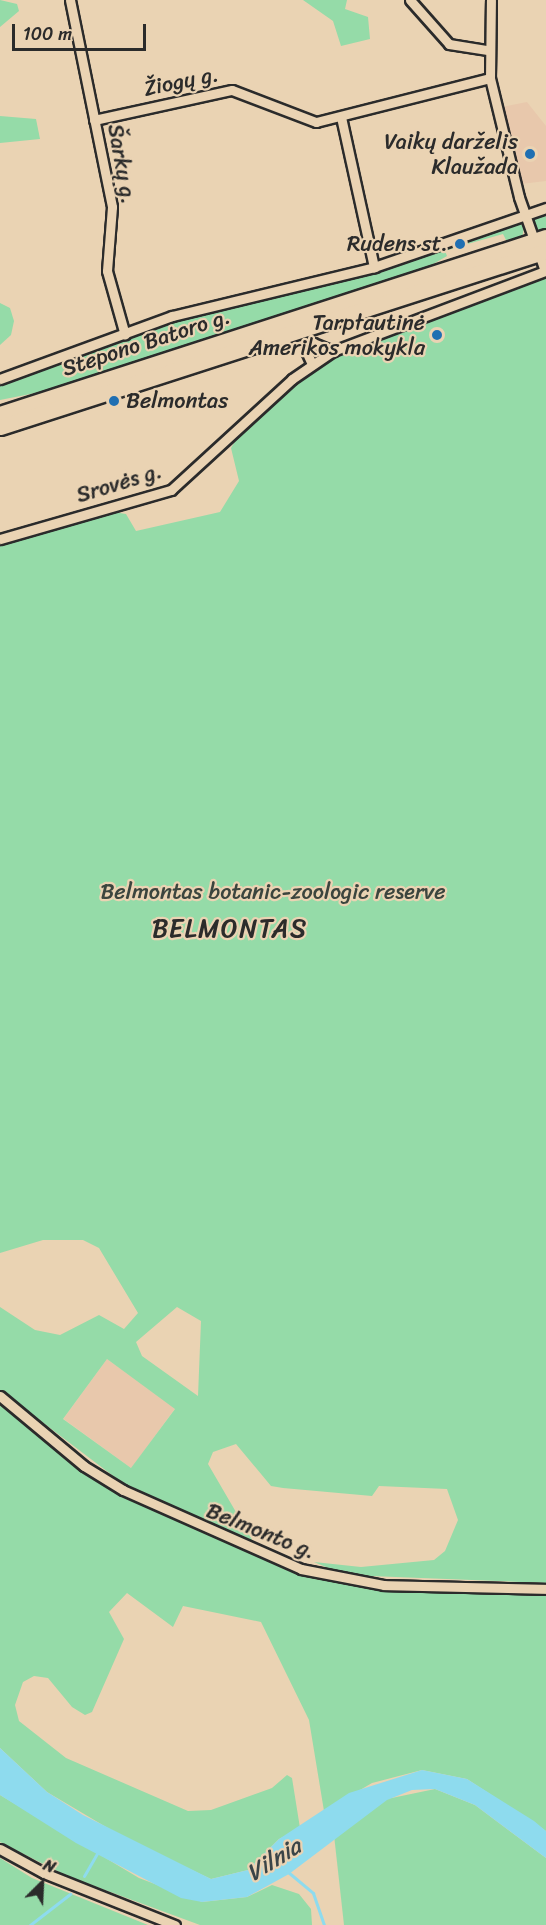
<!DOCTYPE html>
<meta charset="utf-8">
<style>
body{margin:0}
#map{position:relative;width:546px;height:1925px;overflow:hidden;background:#ead3b3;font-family:Sriracha,sans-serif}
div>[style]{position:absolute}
.built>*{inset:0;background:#e8c8ac;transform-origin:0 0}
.green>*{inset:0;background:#95dba8}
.round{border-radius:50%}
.water>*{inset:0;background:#8edbee}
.stream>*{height:3px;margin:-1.5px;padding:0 1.5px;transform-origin:1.5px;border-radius:1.5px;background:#8edbee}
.roads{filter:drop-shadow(2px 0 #2b2b2b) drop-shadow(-2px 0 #2b2b2b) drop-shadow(0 2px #2b2b2b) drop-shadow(0 -2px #2b2b2b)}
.minor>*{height:9px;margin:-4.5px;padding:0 4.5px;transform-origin:4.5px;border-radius:4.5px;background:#ead3b3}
.primary>*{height:15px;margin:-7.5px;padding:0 7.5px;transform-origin:7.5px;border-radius:7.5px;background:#ead3b3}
.dots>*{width:16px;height:16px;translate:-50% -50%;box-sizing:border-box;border:3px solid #ead3b3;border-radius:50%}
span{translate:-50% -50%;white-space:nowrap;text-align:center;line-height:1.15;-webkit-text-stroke:4.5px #ead3b3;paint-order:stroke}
.street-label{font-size:22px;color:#2b2b2b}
.poi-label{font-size:22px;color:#2b2b2b}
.right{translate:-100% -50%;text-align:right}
.left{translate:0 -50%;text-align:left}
.park-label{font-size:22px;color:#3b453e}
.water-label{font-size:24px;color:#3a4548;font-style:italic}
.quarter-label{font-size:26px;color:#2b2b2b;letter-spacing:1.5px}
.north{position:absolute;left:12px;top:1853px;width:60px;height:60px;-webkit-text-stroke:4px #ead3b3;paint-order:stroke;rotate:24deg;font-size:16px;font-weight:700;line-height:24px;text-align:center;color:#2b2b2b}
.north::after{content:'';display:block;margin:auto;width:21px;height:27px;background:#2b2b2b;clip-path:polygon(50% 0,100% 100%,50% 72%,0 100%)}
.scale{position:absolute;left:12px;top:24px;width:134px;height:27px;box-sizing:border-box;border:3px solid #2b2b2b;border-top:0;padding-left:8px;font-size:18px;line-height:21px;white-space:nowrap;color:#2b2b2b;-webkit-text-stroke:4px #ead3b3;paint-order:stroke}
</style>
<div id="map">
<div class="built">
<i style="clip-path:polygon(527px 102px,546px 126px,546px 181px,521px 184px,502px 107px)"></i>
<i style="left:107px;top:1359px;width:84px;height:74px;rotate:36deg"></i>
</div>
<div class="green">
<i style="clip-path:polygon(0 0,17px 4px,19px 11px,0 27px)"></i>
<i style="clip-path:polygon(303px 0,347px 0,345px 9px,368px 17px,370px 39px,341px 46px,333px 21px)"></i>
<i style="clip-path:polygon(0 116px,36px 119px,40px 139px,0 143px)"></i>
<i class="round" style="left:533px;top:215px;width:16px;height:16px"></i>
<i style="clip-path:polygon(517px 221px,524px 227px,522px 238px,507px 242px,503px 234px,464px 245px,445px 251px,447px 256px,428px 267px,66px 387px,0 400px,0 386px,189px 315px,371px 270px)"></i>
<i style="clip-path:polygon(evenodd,546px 277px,546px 1583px,345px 1575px,314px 1562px,361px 1567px,434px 1560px,445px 1551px,458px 1520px,447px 1489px,379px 1486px,372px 1496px,283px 1488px,271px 1486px,236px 1444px,213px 1452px,208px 1464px,254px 1543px,129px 1488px,0 1390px,0 1307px,35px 1330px,60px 1335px,99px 1315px,124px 1329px,138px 1313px,99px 1248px,83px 1240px,43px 1240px,0 1253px,0 544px,114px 512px,126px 514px,136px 531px,220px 512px,239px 481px,231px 448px,248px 420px,292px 379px,344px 346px,546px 277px,177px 1307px,201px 1321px,198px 1396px,142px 1356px,136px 1342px,177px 1307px,546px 277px,107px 1359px,175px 1409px,131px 1468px,63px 1419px,107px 1359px)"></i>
<i style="clip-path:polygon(0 303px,10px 308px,14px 321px,11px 335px,0 345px)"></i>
<i style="clip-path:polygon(0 1402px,94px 1477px,139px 1504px,316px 1579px,409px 1592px,546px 1595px,546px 1831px,467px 1779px,422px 1770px,372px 1783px,324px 1811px,309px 1720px,261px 1622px,183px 1606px,173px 1627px,127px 1593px,109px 1612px,124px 1639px,92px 1712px,85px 1715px,72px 1707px,48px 1678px,34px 1676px,23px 1682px,15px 1705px,19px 1721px,66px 1758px,188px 1811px,211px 1810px,272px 1788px,287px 1775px,292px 1778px,300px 1828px,279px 1839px,248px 1870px,211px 1879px,128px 1840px,47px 1792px,0 1748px)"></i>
<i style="clip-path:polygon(435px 1789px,475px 1805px,546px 1858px,546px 1925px,344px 1925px,334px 1835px,387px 1799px)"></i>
<i style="clip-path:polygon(0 1795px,139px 1878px,202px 1902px,247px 1897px,272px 1885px,299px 1894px,311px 1909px,312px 1925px,200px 1925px,67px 1876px,0 1842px)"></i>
<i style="clip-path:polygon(0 1858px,32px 1878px,148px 1925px,0 1925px)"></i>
</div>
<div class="water">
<i style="clip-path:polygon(0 1748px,47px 1792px,83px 1815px,211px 1879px,248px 1870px,279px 1839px,349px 1793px,422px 1770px,467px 1779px,534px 1821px,546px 1831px,546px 1858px,475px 1805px,435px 1789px,412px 1790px,387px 1800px,289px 1874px,247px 1897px,202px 1902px,181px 1898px,76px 1843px,0 1795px)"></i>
</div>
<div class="stream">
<i style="left:288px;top:1872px;width:33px;rotate:40deg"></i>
<i style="left:313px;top:1893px;width:34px;rotate:71deg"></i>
<i style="left:84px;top:1876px;width:28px;rotate:-60deg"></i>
<i style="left:30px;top:1925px;width:51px;rotate:-37.8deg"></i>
</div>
<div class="roads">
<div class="minor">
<i style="left:70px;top:0;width:211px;rotate:78.5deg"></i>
<i style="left:112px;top:207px;width:64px;rotate:94.5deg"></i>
<i style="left:107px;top:271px;width:66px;rotate:74.3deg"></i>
<i style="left:410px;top:0;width:59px;rotate:48.4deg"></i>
<i style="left:449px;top:44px;width:39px;rotate:9deg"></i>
<i style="left:341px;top:117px;width:154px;rotate:77.6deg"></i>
<i style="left:94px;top:120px;width:141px;rotate:-12.3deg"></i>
<i style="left:232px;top:90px;width:90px;rotate:20.9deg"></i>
<i style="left:316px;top:122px;width:179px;rotate:-14.2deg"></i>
<i style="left:312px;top:364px;width:14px;rotate:-115deg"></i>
<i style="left:306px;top:351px;width:11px;rotate:-49deg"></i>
<i style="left:313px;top:343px;width:22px;rotate:22deg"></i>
<i style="left:0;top:379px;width:183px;rotate:-20.1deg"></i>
<i style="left:172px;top:316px;width:208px;rotate:-13.6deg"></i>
<i style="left:374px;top:267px;width:182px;rotate:-18.9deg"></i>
<i style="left:0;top:539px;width:178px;rotate:-16deg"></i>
<i style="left:171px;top:490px;width:164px;rotate:-42.5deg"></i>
<i style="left:292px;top:379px;width:50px;rotate:-34.3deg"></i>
<i style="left:333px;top:351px;width:227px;rotate:-20.7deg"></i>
<i style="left:545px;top:271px;width:78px;rotate:-109.4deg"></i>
<i style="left:519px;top:197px;width:122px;rotate:-103.7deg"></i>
<i style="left:490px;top:78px;width:78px;rotate:-89.3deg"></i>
<i style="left:0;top:1396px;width:109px;rotate:39.8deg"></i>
<i style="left:84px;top:1466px;width:46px;rotate:31.6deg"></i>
<i style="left:123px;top:1490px;width:195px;rotate:23.9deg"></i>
<i style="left:301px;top:1569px;width:85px;rotate:10.9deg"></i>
<i style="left:384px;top:1585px;width:162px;rotate:1.4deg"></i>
<i style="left:0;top:1849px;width:50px;rotate:28.6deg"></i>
<i style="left:44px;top:1873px;width:141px;rotate:21.7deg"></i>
</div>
<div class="primary">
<i style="left:0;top:414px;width:574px;rotate:-17.96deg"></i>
<i style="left:0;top:427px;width:574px;rotate:-17.87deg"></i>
</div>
</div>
<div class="dots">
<i style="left:530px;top:154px;background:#1f6fb2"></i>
<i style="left:460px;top:244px;background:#1f6fb2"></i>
<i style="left:437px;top:335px;background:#1f6fb2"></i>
<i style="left:114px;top:401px;background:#1f6fb2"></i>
</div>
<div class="street-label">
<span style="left:181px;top:81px;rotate:-12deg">Žiogų g.</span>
<span style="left:122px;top:164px;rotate:80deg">Šarkų g.</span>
<span style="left:146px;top:342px;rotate:-18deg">Stepono Batoro g.</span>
<span style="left:119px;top:483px;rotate:-17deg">Srovės g.</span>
<span style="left:261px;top:1531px;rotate:22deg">Belmonto g.</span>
</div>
<div class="poi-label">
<span class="right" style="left:518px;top:154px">Vaikų darželis<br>Klaužada</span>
<span class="right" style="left:448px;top:244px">Rudens st.</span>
<span class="right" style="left:425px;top:335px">Tarptautinė<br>Amerikos mokykla</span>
<span class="left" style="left:126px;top:401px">Belmontas</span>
</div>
<div class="park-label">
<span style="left:273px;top:892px">Belmontas botanic-zoologic reserve</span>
</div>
<div class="water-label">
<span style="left:274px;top:1860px;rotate:-32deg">Vilnia</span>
</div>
<div class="quarter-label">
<span style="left:230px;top:929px">BELMONTAS</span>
</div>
<div class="north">N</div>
<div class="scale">100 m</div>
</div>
